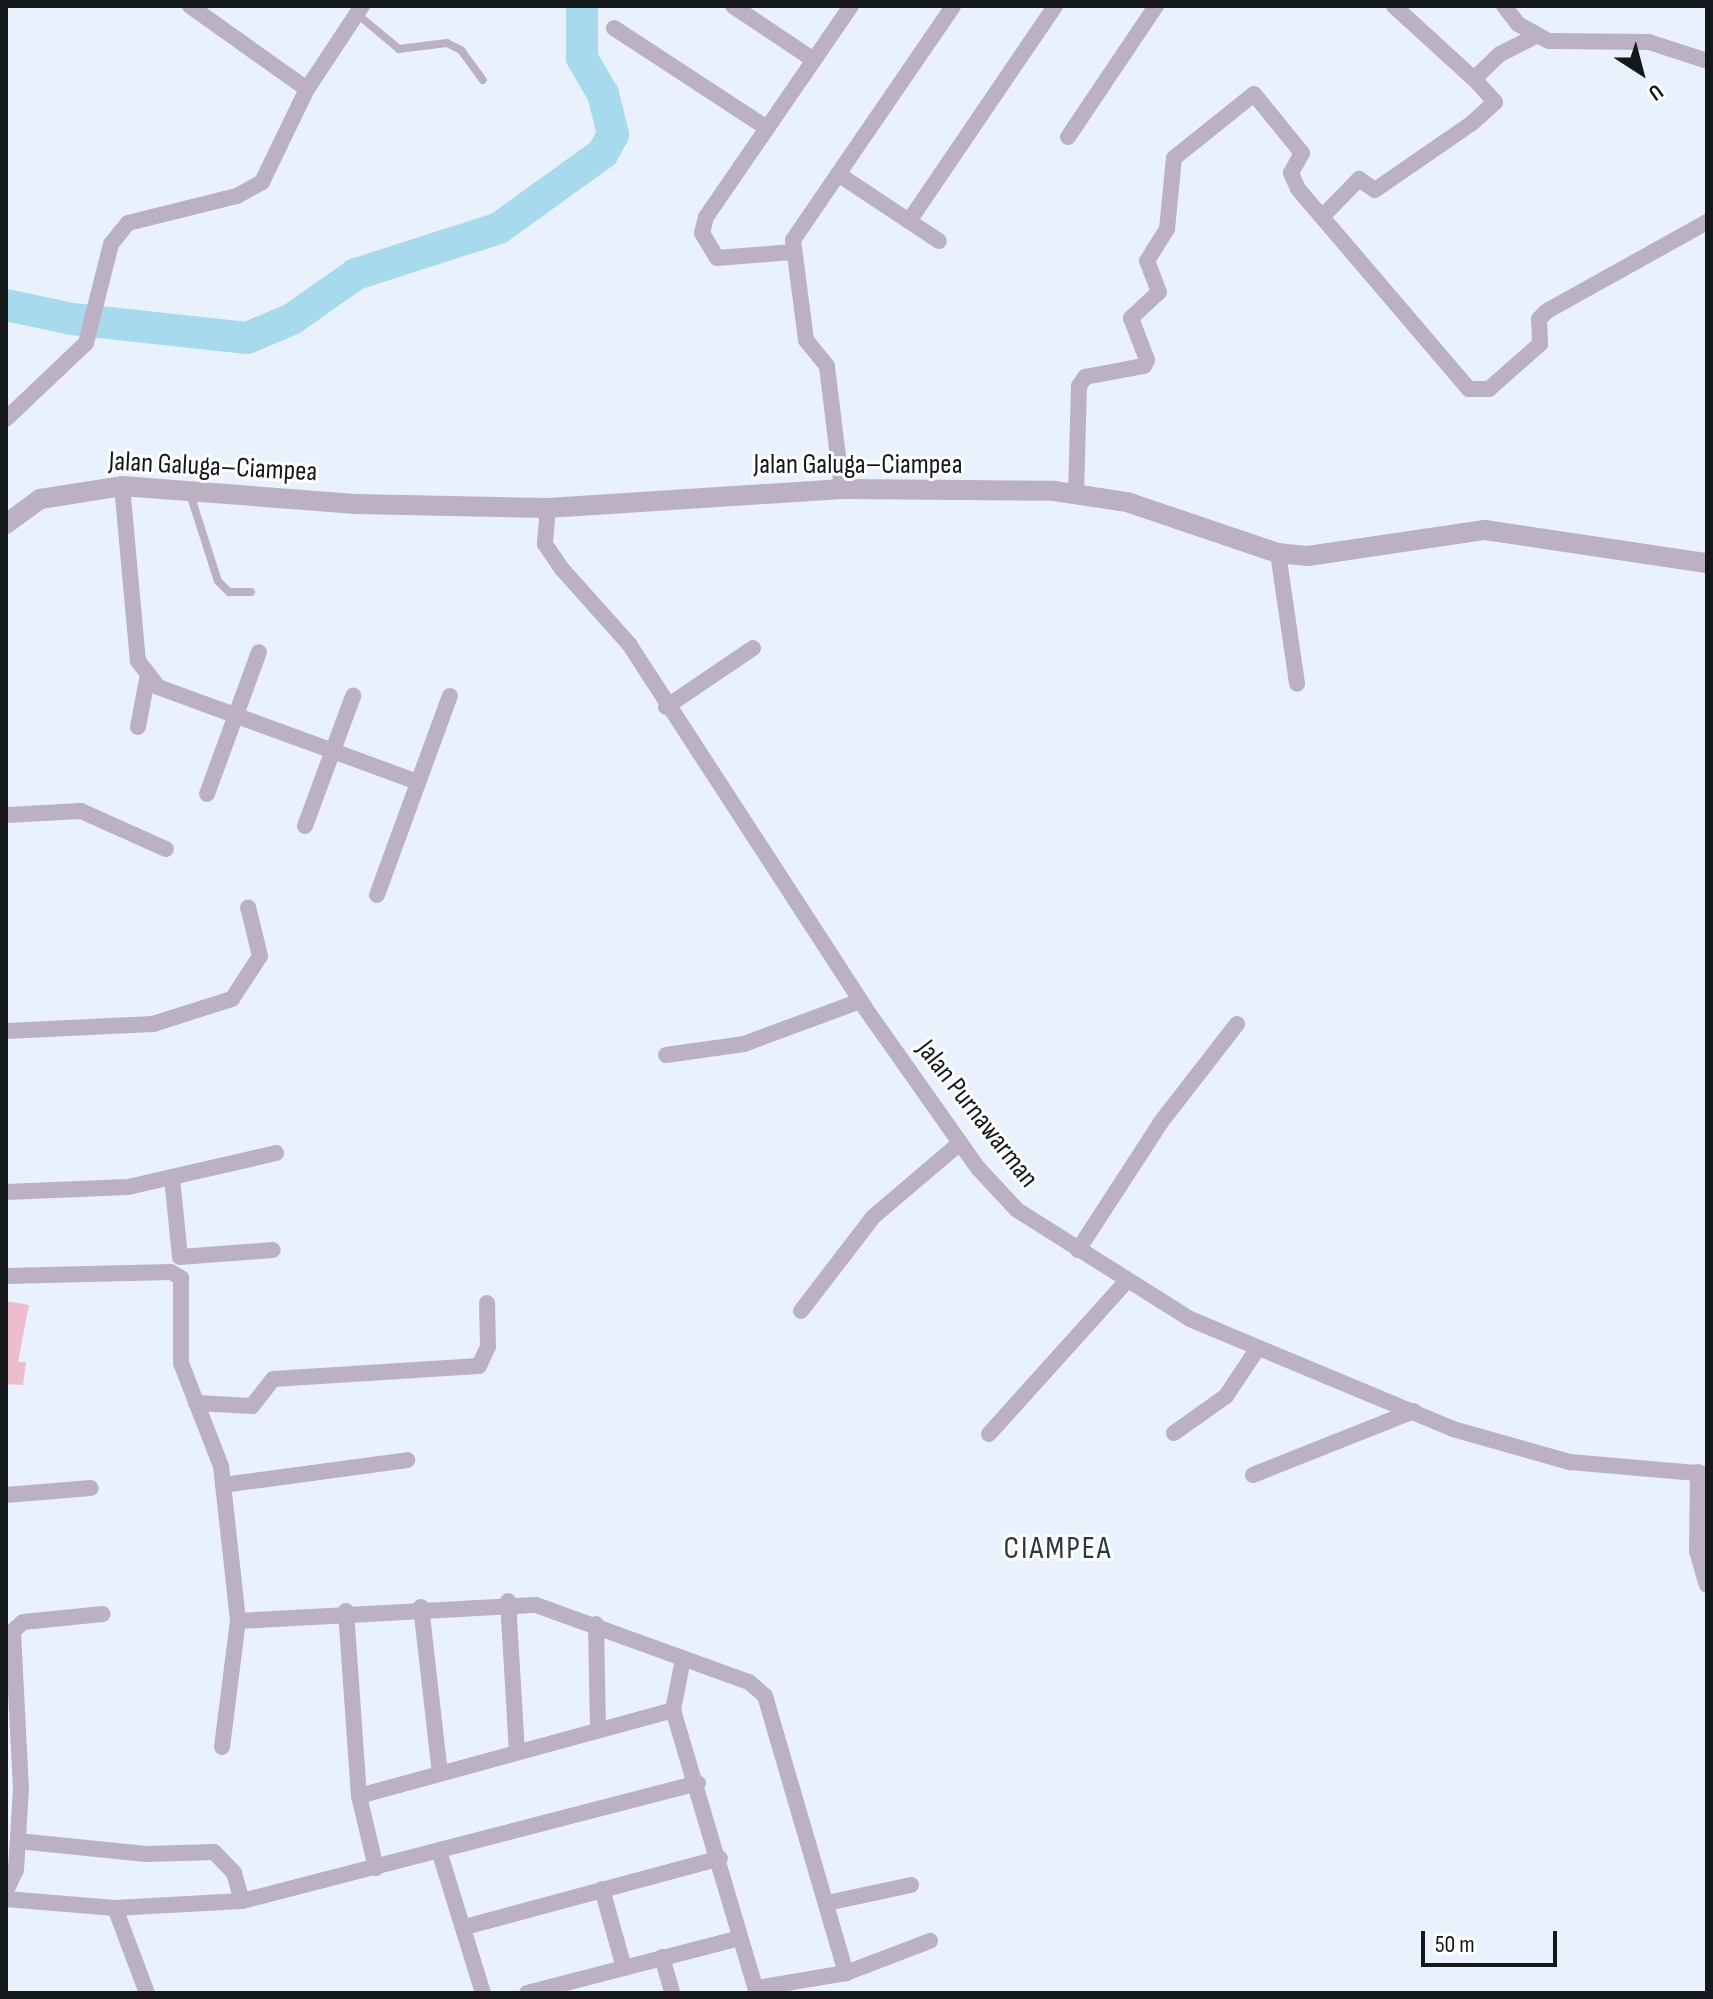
<!DOCTYPE html>
<meta charset="utf-8">
<style>
body{margin:0}
#map{position:relative;width:1713px;height:1999px;overflow:hidden;background:#e9f2fc;font-family:"Sofia Sans Condensed",sans-serif}
div>[style]{position:absolute}
.river>*{height:32px;margin:-16px;padding:0 16px;transform-origin:16px;border-radius:16px;background:#a8daee}
.building>*{inset:0;background:#edbdce}
.service>*{height:8px;margin:-4px;padding:0 4px;transform-origin:4px;border-radius:4px;background:#bcb1c2}
.minor>*{height:16px;margin:-8px;padding:0 8px;transform-origin:8px;border-radius:8px;background:#bcb1c2}
.tertiary>*{height:20px;margin:-10px;padding:0 10px;transform-origin:10px;border-radius:10px;background:#bcb1c2}
span{translate:-50% -50%;white-space:nowrap;text-align:center;line-height:1.15;-webkit-text-stroke:6px #fff;paint-order:stroke}
.street-label{font-size:28px;color:#15181b}
.quarter-label{font-size:32px;color:#2e363d;letter-spacing:2px}
.frame{position:absolute;inset:0;border:8px solid #15181b;pointer-events:none}
.north{position:absolute;left:1601px;top:32px;width:80px;height:80px;-webkit-text-stroke:6px #fff;paint-order:stroke;rotate:144deg;font-size:22px;font-weight:700;line-height:32px;text-align:center;color:#15181b}
.north::after{content:'';display:block;margin:auto;width:28px;height:36px;background:#15181b;clip-path:polygon(50% 0,100% 100%,50% 72%,0 100%)}
.scale{position:absolute;left:1421px;top:1931px;width:136px;height:36px;box-sizing:border-box;border:4px solid #15181b;border-top:0;padding-left:10px;font-size:24px;line-height:28px;white-space:nowrap;color:#15181b;-webkit-text-stroke:6px #fff;paint-order:stroke}
</style>
<div id="map">
<div class="river">
<i style="left:6px;top:305px;width:67px;rotate:12deg"></i>
<i style="left:72px;top:319px;width:176px;rotate:6.2deg"></i>
<i style="left:247px;top:338px;width:49px;rotate:-22.9deg"></i>
<i style="left:292px;top:319px;width:78px;rotate:-35.1deg"></i>
<i style="left:356px;top:274px;width:150px;rotate:-17.8deg"></i>
<i style="left:499px;top:228px;width:128px;rotate:-35.8deg"></i>
<i style="left:603px;top:153px;width:21px;rotate:-62deg"></i>
<i style="left:613px;top:134px;width:41px;rotate:-104deg"></i>
<i style="left:603px;top:94px;width:42px;rotate:-120.3deg"></i>
<i style="left:582px;top:58px;width:52px;rotate:-90deg"></i>
</div>
<div class="building">
<i style="clip-path:polygon(6px 1301px,29px 1305px,18px 1362px,26px 1362px,23px 1385px,6px 1384px)"></i>
</div>
<div class="service">
<i style="left:357px;top:14px;width:55px;rotate:39.8deg"></i>
<i style="left:399px;top:49px;width:48px;rotate:-7.1deg"></i>
<i style="left:447px;top:43px;width:16px;rotate:27deg"></i>
<i style="left:461px;top:50px;width:37px;rotate:54deg"></i>
<i style="left:190px;top:494px;width:91px;rotate:72.2deg"></i>
<i style="left:218px;top:581px;width:16px;rotate:45deg"></i>
<i style="left:229px;top:592px;width:22px"></i>
</div>
<div class="minor">
<i style="left:190px;top:6px;width:143px;rotate:35.4deg"></i>
<i style="left:733px;top:6px;width:97px;rotate:33.7deg"></i>
<i style="left:1394px;top:6px;width:108px;rotate:42.4deg"></i>
<i style="left:1504px;top:6px;width:23px;rotate:52deg"></i>
<i style="left:1518px;top:24px;width:35px;rotate:29deg"></i>
<i style="left:1549px;top:41px;width:100px;rotate:0.6deg"></i>
<i style="left:1649px;top:42px;width:61px;rotate:18.1deg"></i>
<i style="left:614px;top:28px;width:183px;rotate:33.2deg"></i>
<i style="left:1068px;top:137px;width:158px;rotate:-56.1deg"></i>
<i style="left:838px;top:174px;width:121px;rotate:33.6deg"></i>
<i style="left:1323px;top:216px;width:52px;rotate:-45.8deg"></i>
<i style="left:1359px;top:179px;width:19px;rotate:35deg"></i>
<i style="left:1375px;top:190px;width:118px;rotate:-34.6deg"></i>
<i style="left:1472px;top:123px;width:31px;rotate:-42deg"></i>
<i style="left:1495px;top:102px;width:31px;rotate:-132deg"></i>
<i style="left:1474px;top:79px;width:36px;rotate:-44deg"></i>
<i style="left:1500px;top:54px;width:40px;rotate:-26.6deg"></i>
<i style="left:909px;top:221px;width:260px;rotate:-55.8deg"></i>
<i style="left:792px;top:252px;width:75px;rotate:175.4deg"></i>
<i style="left:717px;top:258px;width:29px;rotate:-121deg"></i>
<i style="left:702px;top:233px;width:16px;rotate:-76deg"></i>
<i style="left:706px;top:217px;width:256px;rotate:-55.5deg"></i>
<i style="left:6px;top:419px;width:110px;rotate:-43.5deg"></i>
<i style="left:86px;top:343px;width:102px;rotate:-75.8deg"></i>
<i style="left:111px;top:244px;width:27px;rotate:-51deg"></i>
<i style="left:128px;top:223px;width:112px;rotate:-13.9deg"></i>
<i style="left:237px;top:196px;width:29px;rotate:-29deg"></i>
<i style="left:262px;top:182px;width:103px;rotate:-64.2deg"></i>
<i style="left:307px;top:89px;width:100px;rotate:-56.5deg"></i>
<i style="left:122px;top:486px;width:176px;rotate:84.8deg"></i>
<i style="left:138px;top:661px;width:33px;rotate:52deg"></i>
<i style="left:158px;top:687px;width:277px;rotate:20.1deg"></i>
<i style="left:842px;top:489px;width:124px;rotate:-97deg"></i>
<i style="left:827px;top:366px;width:33px;rotate:-129deg"></i>
<i style="left:806px;top:340px;width:101px;rotate:-97.4deg"></i>
<i style="left:793px;top:240px;width:283px;rotate:-55.6deg"></i>
<i style="left:1076px;top:494px;width:108px;rotate:-88.4deg"></i>
<i style="left:1079px;top:386px;width:11px;rotate:-56deg"></i>
<i style="left:1085px;top:377px;width:60px;rotate:-10.6deg"></i>
<i style="left:1144px;top:366px;width:7px;rotate:-63deg"></i>
<i style="left:1147px;top:360px;width:45px;rotate:-110.9deg"></i>
<i style="left:1131px;top:318px;width:38px;rotate:-43deg"></i>
<i style="left:1159px;top:292px;width:33px;rotate:-111deg"></i>
<i style="left:1147px;top:261px;width:38px;rotate:-58deg"></i>
<i style="left:1167px;top:229px;width:71px;rotate:-84.4deg"></i>
<i style="left:1174px;top:158px;width:102px;rotate:-38.7deg"></i>
<i style="left:1254px;top:94px;width:76px;rotate:50.9deg"></i>
<i style="left:1302px;top:153px;width:23px;rotate:119deg"></i>
<i style="left:1291px;top:173px;width:17px;rotate:66deg"></i>
<i style="left:1298px;top:189px;width:263px;rotate:49.5deg"></i>
<i style="left:1469px;top:389px;width:20px"></i>
<i style="left:1489px;top:389px;width:68px;rotate:-41.4deg"></i>
<i style="left:1540px;top:344px;width:25px;rotate:-92deg"></i>
<i style="left:1539px;top:319px;width:11px;rotate:-45deg"></i>
<i style="left:1547px;top:311px;width:183px;rotate:-29.1deg"></i>
<i style="left:548px;top:508px;width:36px;rotate:95deg"></i>
<i style="left:545px;top:544px;width:30px;rotate:56deg"></i>
<i style="left:562px;top:569px;width:101px;rotate:48.2deg"></i>
<i style="left:629px;top:644px;width:434px;rotate:57deg"></i>
<i style="left:865px;top:1008px;width:196px;rotate:54.8deg"></i>
<i style="left:978px;top:1168px;width:57px;rotate:47.1deg"></i>
<i style="left:1017px;top:1210px;width:204px;rotate:32.2deg"></i>
<i style="left:1190px;top:1319px;width:285px;rotate:22.7deg"></i>
<i style="left:1453px;top:1429px;width:122px;rotate:15.8deg"></i>
<i style="left:1570px;top:1462px;width:138px;rotate:5deg"></i>
<i style="left:1278px;top:553px;width:132px;rotate:81.7deg"></i>
<i style="left:666px;top:707px;width:105px;rotate:-34.1deg"></i>
<i style="left:138px;top:727px;width:54px;rotate:-79.3deg"></i>
<i style="left:207px;top:794px;width:151px;rotate:-69.9deg"></i>
<i style="left:6px;top:815px;width:75px;rotate:-3.1deg"></i>
<i style="left:81px;top:811px;width:93px;rotate:24.1deg"></i>
<i style="left:305px;top:826px;width:139px;rotate:-69.7deg"></i>
<i style="left:377px;top:895px;width:212px;rotate:-69.9deg"></i>
<i style="left:6px;top:1031px;width:147px;rotate:-2.7deg"></i>
<i style="left:153px;top:1024px;width:83px;rotate:-17.6deg"></i>
<i style="left:232px;top:999px;width:51px;rotate:-56.9deg"></i>
<i style="left:260px;top:956px;width:50px;rotate:-103.8deg"></i>
<i style="left:666px;top:1055px;width:79px;rotate:-8deg"></i>
<i style="left:744px;top:1044px;width:124px;rotate:-20.3deg"></i>
<i style="left:172px;top:1178px;width:79px;rotate:84.2deg"></i>
<i style="left:180px;top:1257px;width:93px;rotate:-4.3deg"></i>
<i style="left:6px;top:1192px;width:122px;rotate:-2.3deg"></i>
<i style="left:128px;top:1187px;width:152px;rotate:-12.9deg"></i>
<i style="left:1078px;top:1250px;width:153px;rotate:-57deg"></i>
<i style="left:1161px;top:1122px;width:124px;rotate:-52.2deg"></i>
<i style="left:6px;top:1276px;width:165px;rotate:-1.4deg"></i>
<i style="left:171px;top:1272px;width:12px;rotate:31deg"></i>
<i style="left:181px;top:1278px;width:85px;rotate:90deg"></i>
<i style="left:181px;top:1363px;width:110px;rotate:68.8deg"></i>
<i style="left:221px;top:1466px;width:156px;rotate:83.7deg"></i>
<i style="left:238px;top:1621px;width:298px;rotate:-3.1deg"></i>
<i style="left:536px;top:1605px;width:226px;rotate:19.9deg"></i>
<i style="left:749px;top:1682px;width:21px;rotate:41deg"></i>
<i style="left:765px;top:1696px;width:289px;rotate:73.7deg"></i>
<i style="left:846px;top:1973px;width:90px;rotate:170.4deg"></i>
<i style="left:801px;top:1311px;width:118px;rotate:-52.5deg"></i>
<i style="left:873px;top:1217px;width:114px;rotate:-40.4deg"></i>
<i style="left:196px;top:1403px;width:56px;rotate:3.1deg"></i>
<i style="left:252px;top:1406px;width:34px;rotate:-52deg"></i>
<i style="left:273px;top:1379px;width:206px;rotate:-3.6deg"></i>
<i style="left:479px;top:1366px;width:21px;rotate:-65deg"></i>
<i style="left:488px;top:1347px;width:44px;rotate:-91.3deg"></i>
<i style="left:1174px;top:1433px;width:64px;rotate:-35.4deg"></i>
<i style="left:1226px;top:1396px;width:58px;rotate:-56.3deg"></i>
<i style="left:989px;top:1434px;width:206px;rotate:-48deg"></i>
<i style="left:1698px;top:1472px;width:79px;rotate:90.7deg"></i>
<i style="left:1697px;top:1551px;width:35px;rotate:74deg"></i>
<i style="left:1253px;top:1475px;width:173px;rotate:-21.7deg"></i>
<i style="left:223px;top:1485px;width:186px;rotate:-7.7deg"></i>
<i style="left:6px;top:1495px;width:85px;rotate:-4.7deg"></i>
<i style="left:508px;top:1601px;width:150px;rotate:86.6deg"></i>
<i style="left:421px;top:1607px;width:167px;rotate:83.5deg"></i>
<i style="left:346px;top:1611px;width:185px;rotate:86deg"></i>
<i style="left:359px;top:1796px;width:74px;rotate:76.7deg"></i>
<i style="left:596px;top:1624px;width:106px;rotate:88.9deg"></i>
<i style="left:683px;top:1659px;width:52px;rotate:101.1deg"></i>
<i style="left:673px;top:1710px;width:295px;rotate:73.5deg"></i>
<i style="left:222px;top:1747px;width:127px;rotate:-82.8deg"></i>
<i style="left:359px;top:1796px;width:326px;rotate:-15.3deg"></i>
<i style="left:18px;top:1841px;width:129px;rotate:5.8deg"></i>
<i style="left:146px;top:1854px;width:68px;rotate:-1.7deg"></i>
<i style="left:214px;top:1852px;width:29px;rotate:46deg"></i>
<i style="left:234px;top:1873px;width:29px;rotate:74deg"></i>
<i style="left:440px;top:1854px;width:145px;rotate:72.8deg"></i>
<i style="left:602px;top:1889px;width:82px;rotate:74.4deg"></i>
<i style="left:6px;top:1891px;width:23px;rotate:-65deg"></i>
<i style="left:16px;top:1870px;width:81px;rotate:-86.5deg"></i>
<i style="left:21px;top:1789px;width:158px;rotate:-92.9deg"></i>
<i style="left:13px;top:1631px;width:13px;rotate:-42deg"></i>
<i style="left:23px;top:1622px;width:80px;rotate:-5.7deg"></i>
<i style="left:6px;top:1899px;width:109px;rotate:4.7deg"></i>
<i style="left:115px;top:1908px;width:127px;rotate:-3.2deg"></i>
<i style="left:242px;top:1901px;width:471px;rotate:-14.5deg"></i>
<i style="left:827px;top:1903px;width:86px;rotate:-12.1deg"></i>
<i style="left:115px;top:1908px;width:91px;rotate:69.4deg"></i>
<i style="left:465px;top:1927px;width:264px;rotate:-15.1deg"></i>
<i style="left:662px;top:1957px;width:37px;rotate:74deg"></i>
<i style="left:846px;top:1973px;width:90px;rotate:-20.9deg"></i>
<i style="left:527px;top:1993px;width:220px;rotate:-14.5deg"></i>
</div>
<div class="tertiary">
<i style="left:6px;top:524px;width:42px;rotate:-36.3deg"></i>
<i style="left:40px;top:499px;width:83px;rotate:-9deg"></i>
<i style="left:122px;top:486px;width:234px;rotate:4.4deg"></i>
<i style="left:355px;top:504px;width:193px;rotate:1.2deg"></i>
<i style="left:548px;top:508px;width:295px;rotate:-3.7deg"></i>
<i style="left:842px;top:489px;width:212px;rotate:0.5deg"></i>
<i style="left:1054px;top:491px;width:74px;rotate:8.6deg"></i>
<i style="left:1127px;top:502px;width:159px;rotate:18.7deg"></i>
<i style="left:1278px;top:553px;width:30px;rotate:6deg"></i>
<i style="left:1308px;top:556px;width:179px;rotate:-8.4deg"></i>
<i style="left:1485px;top:530px;width:224px;rotate:8.5deg"></i>
</div>
<div class="street-label">
<span style="left:858px;top:465px">Jalan Galuga–Ciampea</span>
<span style="left:213px;top:467px;rotate:3deg">Jalan Galuga–Ciampea</span>
<span style="left:977px;top:1114px;rotate:52deg">Jalan Purnawarman</span>
</div>
<div class="quarter-label">
<span style="left:1058px;top:1549px">CIAMPEA</span>
</div>
<div class="frame"></div>
<div class="north">U</div>
<div class="scale">50 m</div>
</div>
